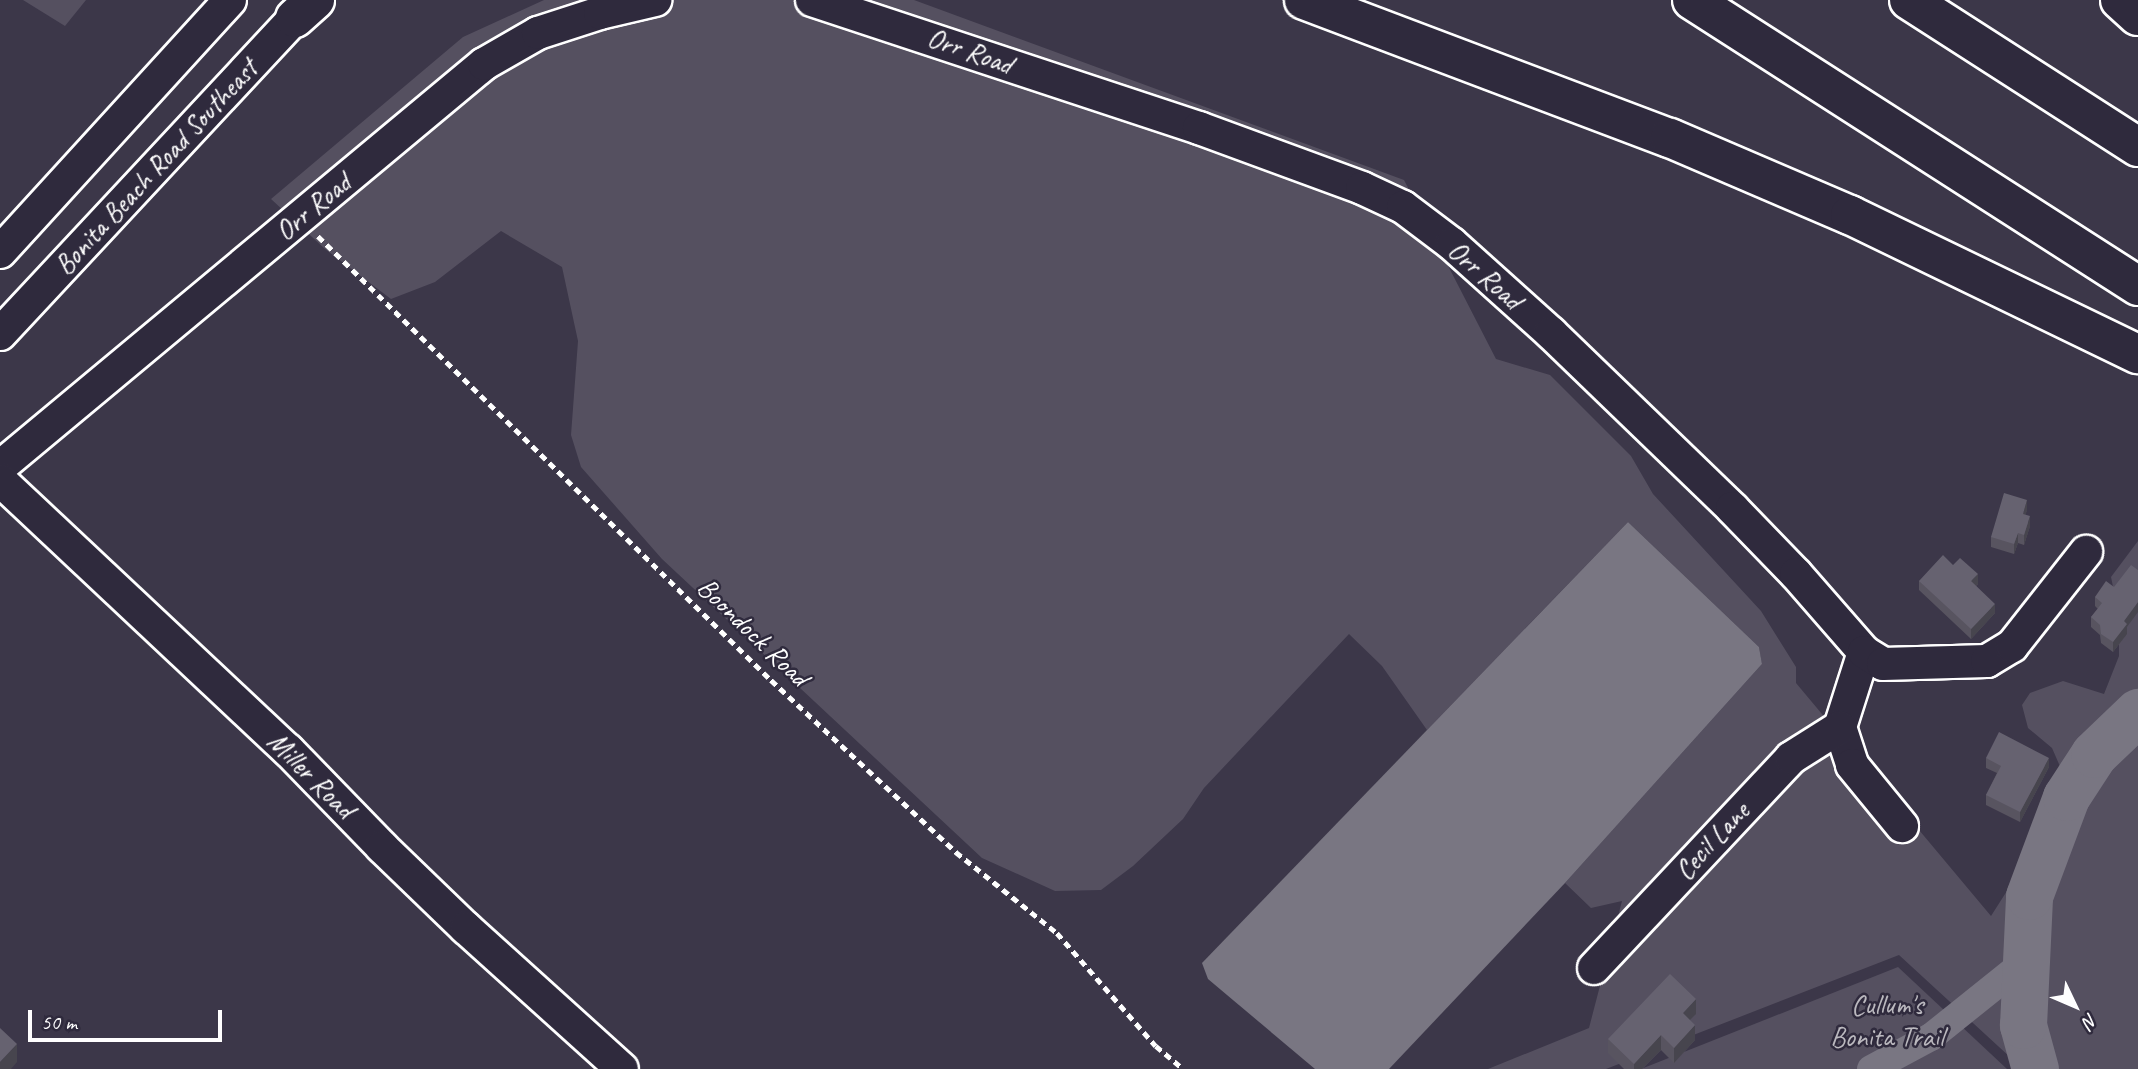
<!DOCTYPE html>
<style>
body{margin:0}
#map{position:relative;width:2138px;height:1069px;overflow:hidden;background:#3c3749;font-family:Caveat,sans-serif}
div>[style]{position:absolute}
.green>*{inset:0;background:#555060}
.water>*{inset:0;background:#797682}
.canal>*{height:28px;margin:-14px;padding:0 14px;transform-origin:14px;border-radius:14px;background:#797682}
.river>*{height:47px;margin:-23.5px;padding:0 23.5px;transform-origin:23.5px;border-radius:23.5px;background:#797682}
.path>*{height:4.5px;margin-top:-2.25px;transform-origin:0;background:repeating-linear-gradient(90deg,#fff 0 7px,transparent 0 12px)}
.roads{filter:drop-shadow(2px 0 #fff) drop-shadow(-2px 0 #fff) drop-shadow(0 2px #fff) drop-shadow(0 -2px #fff)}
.minor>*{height:32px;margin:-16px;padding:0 16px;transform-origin:16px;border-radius:16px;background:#2f2a3d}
.highway>*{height:38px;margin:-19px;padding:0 19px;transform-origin:19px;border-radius:19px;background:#2f2a3d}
.wall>*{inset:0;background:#585460}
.shaded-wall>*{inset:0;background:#47454e}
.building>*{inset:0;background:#666270}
span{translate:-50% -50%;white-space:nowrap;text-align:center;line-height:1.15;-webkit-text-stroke:5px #2f2a3d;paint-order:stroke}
.street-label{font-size:28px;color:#fff}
.park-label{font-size:28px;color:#bbb9bf}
.north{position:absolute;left:2040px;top:971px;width:70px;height:70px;-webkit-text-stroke:5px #2f2a3d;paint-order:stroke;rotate:134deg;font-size:19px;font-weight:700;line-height:28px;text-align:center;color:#fff}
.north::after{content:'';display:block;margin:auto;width:24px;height:32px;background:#fff;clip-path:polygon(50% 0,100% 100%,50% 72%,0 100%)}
.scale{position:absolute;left:28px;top:1010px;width:194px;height:32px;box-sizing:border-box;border:4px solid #fff;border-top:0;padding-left:9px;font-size:21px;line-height:24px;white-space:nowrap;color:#fff;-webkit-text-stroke:5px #2f2a3d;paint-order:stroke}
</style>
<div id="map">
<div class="green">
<i style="clip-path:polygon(23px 0,86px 0,65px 26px)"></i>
<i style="clip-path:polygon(544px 0,914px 0,1404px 180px,1496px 359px,1550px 375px,1631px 456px,1653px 494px,1761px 611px,1796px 667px,1796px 683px,1991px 916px,2012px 883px,2026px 843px,2056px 797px,2062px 771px,2052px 748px,2028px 728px,2022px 705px,2030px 693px,2063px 681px,2104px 694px,2119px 656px,2119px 616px,2111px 577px,2138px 541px,2138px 1069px,2023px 1069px,1899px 955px,1606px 1069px,1488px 1069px,1589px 1028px,1622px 901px,1591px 908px,1565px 883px,1762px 664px,1759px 647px,1628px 522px,1427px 730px,1382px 666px,1349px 634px,1204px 788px,1183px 819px,1133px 866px,1101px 890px,1055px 891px,982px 858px,662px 559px,581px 467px,571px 435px,578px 341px,562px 267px,501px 231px,435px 282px,391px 299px,325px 249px,271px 199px,463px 37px)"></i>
<i style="clip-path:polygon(1898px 967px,2007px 1069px,1641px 1069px)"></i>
</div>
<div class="water">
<i style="clip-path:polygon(1628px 522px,1759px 647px,1762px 664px,1565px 883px,1389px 1069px,1315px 1069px,1208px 979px,1202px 963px)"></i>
</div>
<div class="canal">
<i style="left:1871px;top:1069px;width:68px;rotate:-28.1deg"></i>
<i style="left:1931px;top:1037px;width:122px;rotate:-38.7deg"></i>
</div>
<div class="river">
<i style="left:2035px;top:1069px;width:46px;rotate:-105.3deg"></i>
<i style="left:2023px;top:1025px;width:129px;rotate:-87.3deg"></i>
<i style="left:2029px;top:896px;width:106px;rotate:-69.5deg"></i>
<i style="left:2066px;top:797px;width:51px;rotate:-56.9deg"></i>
<i style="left:2094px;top:754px;width:61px;rotate:-43.7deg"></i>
</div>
<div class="path">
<i style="left:318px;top:236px;width:634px;rotate:44.43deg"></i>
<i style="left:771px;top:680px;width:253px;rotate:42.9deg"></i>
<i style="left:956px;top:852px;width:129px;rotate:38.7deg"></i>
<i style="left:1057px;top:933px;width:150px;rotate:48.8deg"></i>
<i style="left:1156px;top:1046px;width:35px;rotate:40deg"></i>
</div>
<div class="roads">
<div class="minor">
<i style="left:812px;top:0;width:408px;rotate:18.3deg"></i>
<i style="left:1199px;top:128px;width:174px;rotate:20.2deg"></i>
<i style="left:1362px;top:188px;width:45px;rotate:24.9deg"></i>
<i style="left:1403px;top:207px;width:61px;rotate:37.1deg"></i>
<i style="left:1452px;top:244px;width:133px;rotate:42deg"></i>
<i style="left:1551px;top:333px;width:252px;rotate:44deg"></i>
<i style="left:1732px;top:508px;width:92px;rotate:45.9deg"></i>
<i style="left:1796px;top:574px;width:103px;rotate:48.9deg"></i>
<i style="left:1864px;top:652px;width:79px;rotate:107.7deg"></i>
<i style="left:1840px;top:727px;width:40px;rotate:72deg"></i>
<i style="left:1852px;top:765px;width:79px;rotate:50.7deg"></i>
<i style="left:0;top:252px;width:341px;rotate:-47.6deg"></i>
<i style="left:0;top:334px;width:457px;rotate:-47deg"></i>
<i style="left:0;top:467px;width:630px;rotate:-39.78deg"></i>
<i style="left:484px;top:64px;width:62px;rotate:-29.9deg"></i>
<i style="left:538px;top:33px;width:65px;rotate:-17.9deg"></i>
<i style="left:600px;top:13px;width:57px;rotate:-13.3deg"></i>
<i style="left:0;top:480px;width:395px;rotate:43.2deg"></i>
<i style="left:288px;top:750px;width:135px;rotate:45.9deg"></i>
<i style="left:382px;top:847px;width:117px;rotate:44deg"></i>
<i style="left:466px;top:928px;width:210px;rotate:42.1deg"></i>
<i style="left:1864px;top:652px;width:22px;rotate:32deg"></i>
<i style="left:1883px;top:664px;width:104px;rotate:-1.7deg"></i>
<i style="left:1987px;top:661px;width:29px;rotate:-31deg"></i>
<i style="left:2012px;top:646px;width:120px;rotate:-51.8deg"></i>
<i style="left:1594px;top:968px;width:288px;rotate:-46.8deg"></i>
<i style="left:1791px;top:758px;width:58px;rotate:-32.3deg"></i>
</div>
<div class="highway">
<i style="left:1304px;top:0;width:391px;rotate:20.7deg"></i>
<i style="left:1670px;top:138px;width:196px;rotate:23.2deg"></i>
<i style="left:1850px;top:215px;width:320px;rotate:25.8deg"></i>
<i style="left:1692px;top:0;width:530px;rotate:32.67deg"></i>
<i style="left:1909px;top:0;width:272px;rotate:32.7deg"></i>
<i style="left:2120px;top:0;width:24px;rotate:42deg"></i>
<i style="left:295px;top:18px;width:27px;rotate:-42deg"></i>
</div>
</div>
<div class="wall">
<i style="clip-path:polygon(2027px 510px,2025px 515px,2030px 526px,2024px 545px,2018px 543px,2014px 554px,1991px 547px,1991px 537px)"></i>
<i style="clip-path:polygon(1953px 565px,1978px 584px,1976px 586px,1995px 613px,1971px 639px,1919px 590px,1919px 581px)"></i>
<i style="clip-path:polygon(2114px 587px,2127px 627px,2127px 634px,2113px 652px,2101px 643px,2100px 635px,2091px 627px,2091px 617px,2098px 609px,2095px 606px,2095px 597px)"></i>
<i style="clip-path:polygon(1986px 758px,2049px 767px,2020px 822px,1986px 805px,1986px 795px,1997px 773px,1986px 768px)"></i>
<i style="clip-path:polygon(1696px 1014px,1690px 1020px,1695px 1040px,1674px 1063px,1661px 1050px,1642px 1069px,1624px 1069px,1608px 1053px,1608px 1039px)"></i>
</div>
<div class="shaded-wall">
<i style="clip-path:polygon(2027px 500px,2027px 510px,2023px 524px,2023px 514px)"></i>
<i style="clip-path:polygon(2030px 516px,2030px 526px,2024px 545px,2024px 535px)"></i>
<i style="clip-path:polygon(2018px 533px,2018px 543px,2014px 554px,2014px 544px)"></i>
<i style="clip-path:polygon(1978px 574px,1978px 584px,1971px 591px,1971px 581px)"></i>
<i style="clip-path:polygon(2138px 602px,2138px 612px,2127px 627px,2127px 634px,2113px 652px,2113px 642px,2124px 621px)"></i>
<i style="clip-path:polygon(1995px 604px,1995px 613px,1971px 639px,1971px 629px)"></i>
<i style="clip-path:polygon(2049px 758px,2049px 767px,2020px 822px,2020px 812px)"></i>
<i style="clip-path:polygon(1696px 999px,1696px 1014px,1683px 1027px,1683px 1013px)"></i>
<i style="clip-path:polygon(1695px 1025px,1695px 1040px,1674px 1063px,1674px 1048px)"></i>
<i style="clip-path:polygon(1661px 1035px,1661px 1050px,1642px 1069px,1634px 1069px,1634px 1064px)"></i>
<i style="clip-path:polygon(17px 1044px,17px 1062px,11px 1069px,0 1069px,0 1062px)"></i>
</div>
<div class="building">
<i style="clip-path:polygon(2004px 493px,2027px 500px,2023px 514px,2030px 516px,2024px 535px,2018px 533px,2014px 544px,1991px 537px)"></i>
<i style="clip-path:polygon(1943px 555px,1953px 565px,1960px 558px,1978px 574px,1971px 581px,1995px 604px,1971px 629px,1919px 581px)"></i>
<i style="clip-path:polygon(2131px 565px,2138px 570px,2138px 602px,2124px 621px,2127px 624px,2113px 642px,2101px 634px,2100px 625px,2091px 617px,2102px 603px,2095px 597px,2106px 581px,2114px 587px)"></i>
<i style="clip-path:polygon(1999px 732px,2049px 758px,2020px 812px,1986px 795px,2001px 766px,1986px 758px)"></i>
<i style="clip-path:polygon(1670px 974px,1696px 999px,1683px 1013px,1695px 1025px,1674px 1048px,1661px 1035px,1634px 1064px,1608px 1039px)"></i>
<i style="clip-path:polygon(0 1028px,17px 1044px,0 1062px)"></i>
</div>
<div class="street-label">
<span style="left:970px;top:51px;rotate:19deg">Orr Road</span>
<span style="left:156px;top:167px;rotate:-47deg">Bonita Beach Road Southeast</span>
<span style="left:313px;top:207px;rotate:-40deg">Orr Road</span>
<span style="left:1485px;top:275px;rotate:41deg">Orr Road</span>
<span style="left:753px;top:632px;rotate:44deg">Boondock Road</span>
<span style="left:311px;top:775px;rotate:45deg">Miller Road</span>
<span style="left:1712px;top:841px;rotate:-47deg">Cecil Lane</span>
</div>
<div class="park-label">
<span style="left:1887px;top:1021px">Cullum's<br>Bonita Trail</span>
</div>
<div class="north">N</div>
<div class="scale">50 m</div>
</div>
